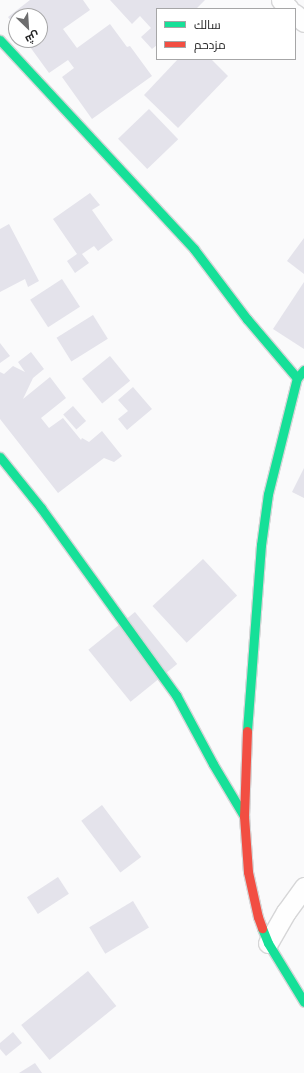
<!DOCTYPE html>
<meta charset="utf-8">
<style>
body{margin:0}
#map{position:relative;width:304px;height:1073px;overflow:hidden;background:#fafafb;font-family:Inter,Cairo,sans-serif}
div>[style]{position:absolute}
.building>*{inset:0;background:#e4e3eb;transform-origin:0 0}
.roads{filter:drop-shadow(1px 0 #d6d6d7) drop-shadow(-1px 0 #d6d6d7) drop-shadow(0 1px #d6d6d7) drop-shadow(0 -1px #d6d6d7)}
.street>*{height:19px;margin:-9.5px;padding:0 9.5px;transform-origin:9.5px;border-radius:9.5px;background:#fefefe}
.fast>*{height:9px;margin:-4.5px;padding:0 4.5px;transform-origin:4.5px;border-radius:4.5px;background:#16e098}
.jam>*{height:9px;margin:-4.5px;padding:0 4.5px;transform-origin:4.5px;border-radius:4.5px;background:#f24e42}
span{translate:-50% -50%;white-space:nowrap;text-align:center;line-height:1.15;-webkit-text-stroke:3.5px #fff;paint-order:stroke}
.legend{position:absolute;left:156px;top:8px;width:140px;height:52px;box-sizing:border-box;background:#fff;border:1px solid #a6a6a7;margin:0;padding:5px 7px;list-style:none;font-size:12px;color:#212122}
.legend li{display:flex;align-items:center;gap:8px;height:20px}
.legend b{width:20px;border:1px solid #a6a6a7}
.north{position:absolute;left:8px;top:8px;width:40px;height:40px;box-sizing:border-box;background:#fff;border:1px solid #a6a6a7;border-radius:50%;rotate:155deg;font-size:11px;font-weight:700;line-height:16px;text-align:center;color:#212122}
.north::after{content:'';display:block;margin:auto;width:14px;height:18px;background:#6d6d6e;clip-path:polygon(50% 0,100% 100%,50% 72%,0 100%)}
</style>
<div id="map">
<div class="building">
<i style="clip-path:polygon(30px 0,83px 0,90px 10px,63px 29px,77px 48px,110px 24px,127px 47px,130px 46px,152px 76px,92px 119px,62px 77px,74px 68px,68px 60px,49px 73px,25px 40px,40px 40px,40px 16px,16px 16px,16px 28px,8px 17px)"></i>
<i style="clip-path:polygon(110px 0,205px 0,196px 9px,157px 9px,157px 45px,152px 49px,141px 37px,151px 28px,140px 16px,132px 24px)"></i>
<i style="clip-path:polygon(178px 59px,211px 59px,228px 76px,178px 128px,144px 95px)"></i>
<i style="left:149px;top:109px;width:42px;height:43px;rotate:46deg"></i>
<i style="clip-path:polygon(90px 193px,100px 205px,92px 210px,113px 240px,98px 251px,94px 246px,82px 254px,89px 263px,75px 273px,67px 261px,77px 254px,53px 219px)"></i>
<i style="clip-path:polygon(9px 224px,39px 281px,28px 287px,25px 279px,0 292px,0 229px)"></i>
<i style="clip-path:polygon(304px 238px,304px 274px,287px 261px)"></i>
<i style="left:62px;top:279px;width:33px;height:38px;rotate:57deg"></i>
<i style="clip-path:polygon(304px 282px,304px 349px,273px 329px)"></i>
<i style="left:93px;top:315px;width:28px;height:43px;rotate:58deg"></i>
<i style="clip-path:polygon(0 343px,10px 356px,0 363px)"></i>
<i style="clip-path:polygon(31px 352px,44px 369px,33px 378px,23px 399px,50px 377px,66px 398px,41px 418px,49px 428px,63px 418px,81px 440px,82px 438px,89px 442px,102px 431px,122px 456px,114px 462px,104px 458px,58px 493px,0 419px,0 372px,4px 374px,13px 366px,25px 372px,18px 362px)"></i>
<i style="left:110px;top:356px;width:32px;height:36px;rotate:51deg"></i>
<i style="clip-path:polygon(133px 387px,152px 409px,127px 430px,118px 419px,128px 411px,118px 400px)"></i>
<i style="left:73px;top:406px;width:20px;height:13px;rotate:49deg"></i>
<i style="clip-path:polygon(304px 468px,304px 498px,292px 492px)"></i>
<i style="left:203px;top:559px;width:50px;height:69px;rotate:47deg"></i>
<i style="left:135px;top:612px;width:67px;height:60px;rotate:51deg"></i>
<i style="left:102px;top:805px;width:65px;height:26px;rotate:53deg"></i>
<i style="left:58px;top:877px;width:20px;height:37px;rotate:57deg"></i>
<i style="left:133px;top:901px;width:31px;height:51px;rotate:59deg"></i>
<i style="left:88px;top:971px;width:45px;height:86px;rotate:51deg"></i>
<i style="clip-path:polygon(13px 1032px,22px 1043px,6px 1056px,0 1049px,0 1043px)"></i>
<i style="clip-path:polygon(35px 1063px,42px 1073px,19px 1073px)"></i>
</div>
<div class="roads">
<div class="street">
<i style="left:281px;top:0;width:12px;rotate:48deg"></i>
<i style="left:295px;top:14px;width:12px;rotate:42deg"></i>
<i style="left:268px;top:943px;width:36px;rotate:-60deg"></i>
<i style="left:286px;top:912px;width:31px;rotate:-54deg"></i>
</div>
<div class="fast">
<i style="left:0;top:40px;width:285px;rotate:47.1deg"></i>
<i style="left:194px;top:249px;width:88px;rotate:52.9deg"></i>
<i style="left:247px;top:319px;width:77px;rotate:49.7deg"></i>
<i style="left:0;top:457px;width:65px;rotate:51.2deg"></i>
<i style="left:41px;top:508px;width:231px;rotate:54.2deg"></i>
<i style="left:176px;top:695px;width:78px;rotate:61.8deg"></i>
<i style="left:213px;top:764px;width:61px;rotate:59.2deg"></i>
<i style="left:247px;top:731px;width:187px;rotate:-85.7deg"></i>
<i style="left:261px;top:545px;width:51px;rotate:-82.2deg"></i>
<i style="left:268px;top:494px;width:120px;rotate:-76deg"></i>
<i style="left:297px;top:378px;width:11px;rotate:-49deg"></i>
<i style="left:262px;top:928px;width:16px;rotate:68deg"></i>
<i style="left:268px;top:943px;width:69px;rotate:58.6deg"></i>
</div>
<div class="jam">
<i style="left:247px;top:731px;width:85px;rotate:92deg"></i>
<i style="left:244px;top:816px;width:56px;rotate:85.9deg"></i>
<i style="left:248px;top:872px;width:46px;rotate:77.5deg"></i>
<i style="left:258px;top:917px;width:12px;rotate:70deg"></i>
</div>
</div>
<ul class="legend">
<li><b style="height:5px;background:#16e098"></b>سالك</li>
<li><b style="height:5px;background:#f24e42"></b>مزدحم</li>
</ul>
<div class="north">ش</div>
</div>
